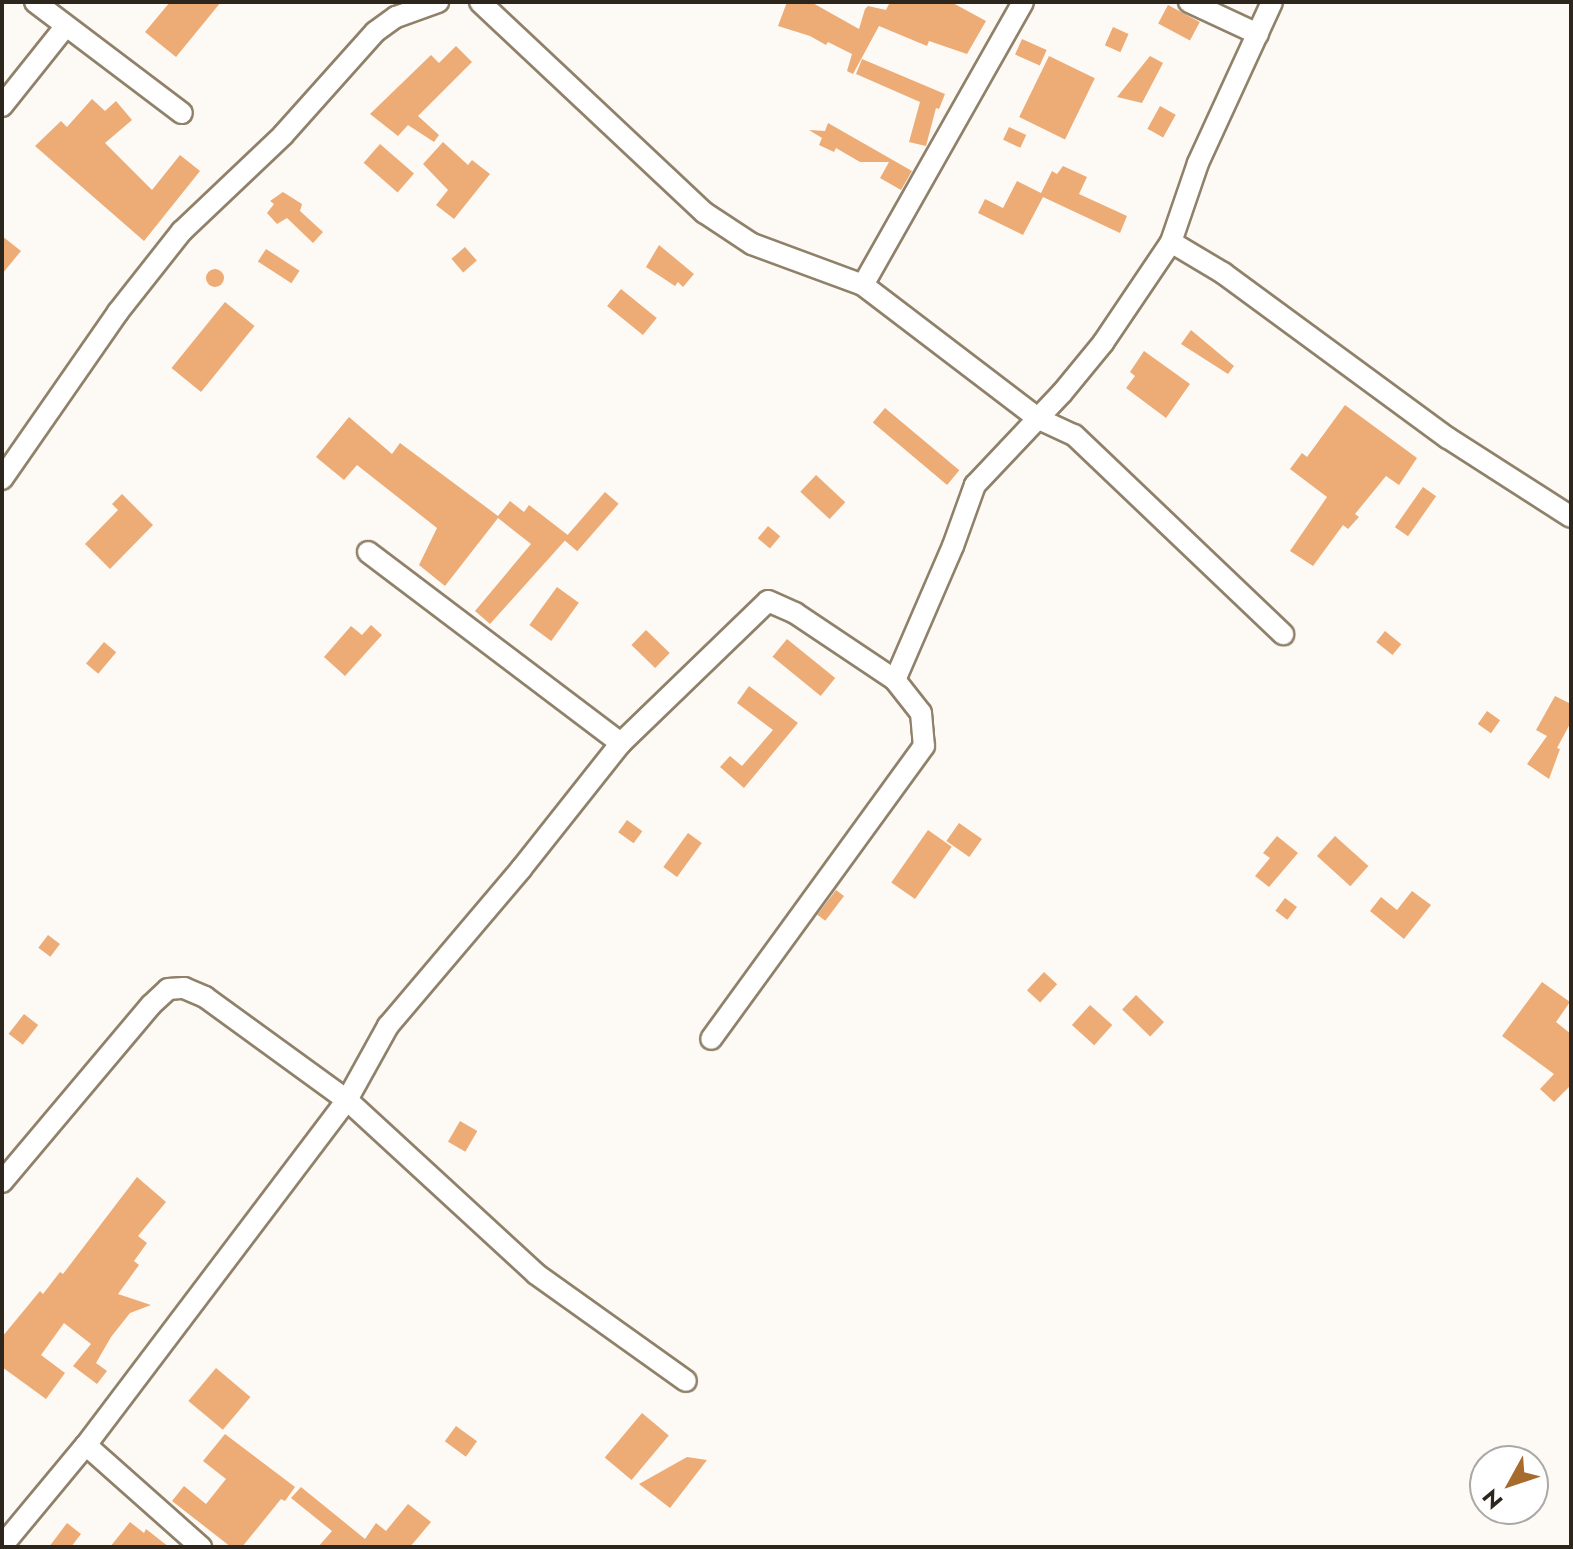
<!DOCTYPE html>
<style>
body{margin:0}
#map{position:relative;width:1573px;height:1549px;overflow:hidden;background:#fdfaf5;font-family:Jost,sans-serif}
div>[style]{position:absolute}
.building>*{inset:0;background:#edab75;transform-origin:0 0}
.round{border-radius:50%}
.roads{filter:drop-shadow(2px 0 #90816a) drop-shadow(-2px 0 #90816a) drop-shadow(0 2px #90816a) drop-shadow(0 -2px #90816a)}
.minor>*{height:20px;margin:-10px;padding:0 10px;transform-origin:10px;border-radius:10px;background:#fff}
span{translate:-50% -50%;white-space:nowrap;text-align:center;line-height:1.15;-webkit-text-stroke:8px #fff;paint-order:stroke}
.frame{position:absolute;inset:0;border:4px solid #2d261d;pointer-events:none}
.north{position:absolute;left:1469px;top:1445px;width:80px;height:80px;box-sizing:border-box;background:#fff;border:2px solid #aba8a5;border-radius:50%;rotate:230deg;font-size:22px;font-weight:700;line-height:32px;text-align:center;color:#2d261d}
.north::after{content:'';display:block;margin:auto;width:28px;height:36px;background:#a76c2d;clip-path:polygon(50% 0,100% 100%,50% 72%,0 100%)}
</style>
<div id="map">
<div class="building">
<i style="clip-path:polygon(170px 2px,221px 2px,176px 57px,145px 32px)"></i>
<i style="clip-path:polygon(787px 2px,811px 2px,859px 29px,865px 9px,868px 6px,886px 10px,890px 2px,951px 2px,986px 21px,967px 54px,929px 41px,927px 46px,879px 26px,853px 74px,847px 71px,852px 54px,828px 42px,826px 45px,810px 36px,778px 26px)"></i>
<i style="left:1168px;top:5px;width:36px;height:21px;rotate:28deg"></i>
<i style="left:1113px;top:27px;width:17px;height:20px;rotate:24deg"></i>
<i style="left:1022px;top:39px;width:27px;height:17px;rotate:24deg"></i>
<i style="clip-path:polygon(456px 46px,472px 62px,418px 116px,439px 135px,434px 142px,408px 125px,398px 136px,370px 114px,431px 55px,439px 63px)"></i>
<i style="left:1049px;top:56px;width:51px;height:68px;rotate:26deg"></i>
<i style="clip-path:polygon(1150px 56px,1163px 63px,1142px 103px,1117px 97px)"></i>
<i style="clip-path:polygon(862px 59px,945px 94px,939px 109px,936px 108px,926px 146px,909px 142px,920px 102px,856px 74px)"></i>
<i style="clip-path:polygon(92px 99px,105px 111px,116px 101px,132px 120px,105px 143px,152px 190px,180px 155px,200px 171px,144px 241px,35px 146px,61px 121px,67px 127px)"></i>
<i style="left:1160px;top:106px;width:18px;height:26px;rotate:29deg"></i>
<i style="clip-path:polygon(828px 123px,912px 171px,901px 190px,880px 178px,889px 162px,860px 162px,836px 148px,834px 152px,819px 145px,822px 138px,809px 130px,825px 131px)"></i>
<i style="left:1009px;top:127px;width:19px;height:14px;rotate:25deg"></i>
<i style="clip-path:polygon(443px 142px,468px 165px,472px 160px,490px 174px,454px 219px,436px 205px,448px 190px,423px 164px)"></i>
<i style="left:380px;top:144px;width:45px;height:25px;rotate:41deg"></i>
<i style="clip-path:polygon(1063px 166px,1087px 177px,1079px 194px,1127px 216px,1120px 233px,1043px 197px,1023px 235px,978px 213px,985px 199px,1003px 208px,1017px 181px,1041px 193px,1052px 171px,1057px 174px)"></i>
<i style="clip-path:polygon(283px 192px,302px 204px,300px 211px,323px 232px,313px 243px,287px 218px,277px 224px,267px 213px,274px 204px,270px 201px)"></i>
<i style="clip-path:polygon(2px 236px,21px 251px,2px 274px)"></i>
<i style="clip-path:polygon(659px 245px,694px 274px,683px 287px,678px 282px,675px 286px,646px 267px)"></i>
<i style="left:465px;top:247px;width:18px;height:18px;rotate:49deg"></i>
<i style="left:266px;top:249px;width:40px;height:15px;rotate:33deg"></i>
<i class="round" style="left:206px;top:269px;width:18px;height:18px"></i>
<i style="left:621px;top:289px;width:46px;height:22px;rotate:39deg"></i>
<i style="left:225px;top:302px;width:38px;height:85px;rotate:39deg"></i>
<i style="clip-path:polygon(1191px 330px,1234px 366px,1228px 374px,1181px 344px)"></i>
<i style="clip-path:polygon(1144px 351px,1190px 384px,1166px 418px,1126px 388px,1135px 376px,1130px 372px)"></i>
<i style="clip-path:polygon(1345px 405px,1417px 458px,1399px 485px,1386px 476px,1355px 514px,1359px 517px,1348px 529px,1343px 525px,1313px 566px,1290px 551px,1327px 497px,1290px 469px,1302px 453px,1307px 457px)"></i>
<i style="left:885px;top:408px;width:97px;height:19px;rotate:40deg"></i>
<i style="clip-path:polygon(349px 417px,392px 454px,400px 443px,498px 516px,510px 501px,524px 512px,529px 505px,569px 536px,490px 624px,475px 611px,531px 544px,498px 518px,445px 586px,419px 565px,437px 528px,357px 465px,344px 480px,316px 457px)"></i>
<i style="left:816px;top:475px;width:40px;height:23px;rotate:43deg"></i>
<i style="left:1423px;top:487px;width:16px;height:49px;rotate:35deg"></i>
<i style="left:605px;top:492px;width:18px;height:63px;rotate:41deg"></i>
<i style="clip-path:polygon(122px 494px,153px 525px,110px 569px,85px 544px,118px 510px,112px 504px)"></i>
<i style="left:768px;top:526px;width:16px;height:16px;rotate:40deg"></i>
<i style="left:557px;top:587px;width:27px;height:47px;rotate:36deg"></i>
<i style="clip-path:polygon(371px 625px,382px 635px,345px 676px,324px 657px,351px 626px,362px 635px)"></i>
<i style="left:646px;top:630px;width:33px;height:21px;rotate:44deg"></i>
<i style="left:1385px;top:631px;width:21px;height:14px;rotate:39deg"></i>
<i style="left:787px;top:639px;width:62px;height:23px;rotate:39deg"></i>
<i style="left:104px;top:642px;width:16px;height:28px;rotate:40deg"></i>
<i style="clip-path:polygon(749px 686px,798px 723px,744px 788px,720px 767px,730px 756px,742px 766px,773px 730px,737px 703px)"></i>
<i style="clip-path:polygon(1555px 696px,1571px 704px,1571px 722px,1557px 748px,1560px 749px,1549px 779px,1527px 764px,1547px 736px,1536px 730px)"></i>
<i style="left:1487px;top:711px;width:16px;height:16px;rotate:35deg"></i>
<i style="left:627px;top:820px;width:19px;height:15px;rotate:36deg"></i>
<i style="left:959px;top:823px;width:28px;height:22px;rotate:35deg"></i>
<i style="left:928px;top:830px;width:29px;height:64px;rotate:35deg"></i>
<i style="left:688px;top:833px;width:17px;height:42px;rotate:36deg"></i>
<i style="clip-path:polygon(1277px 836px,1298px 853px,1269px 887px,1255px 876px,1270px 858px,1263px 853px)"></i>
<i style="left:1335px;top:836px;width:45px;height:27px;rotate:42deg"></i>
<i style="left:836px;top:890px;width:10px;height:31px;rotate:37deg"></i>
<i style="clip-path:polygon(1412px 891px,1431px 905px,1404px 939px,1370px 911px,1381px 897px,1397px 910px)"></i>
<i style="left:1285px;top:898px;width:15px;height:16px;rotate:37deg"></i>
<i style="left:48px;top:935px;width:15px;height:16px;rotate:37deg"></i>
<i style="left:1044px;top:972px;width:18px;height:25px;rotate:43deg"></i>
<i style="clip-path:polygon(1542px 982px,1570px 1002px,1556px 1022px,1571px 1034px,1571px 1085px,1554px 1102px,1540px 1089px,1554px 1074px,1502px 1036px)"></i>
<i style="left:1136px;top:995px;width:39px;height:20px;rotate:44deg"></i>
<i style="left:1090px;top:1005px;width:30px;height:27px;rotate:42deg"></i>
<i style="left:24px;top:1014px;width:18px;height:25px;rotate:38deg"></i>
<i style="left:460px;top:1121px;width:20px;height:24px;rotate:30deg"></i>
<i style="clip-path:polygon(137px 1177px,166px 1202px,138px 1236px,147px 1243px,134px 1261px,139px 1265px,118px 1294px,151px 1305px,130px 1313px,111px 1337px,96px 1363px,107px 1371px,97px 1384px,73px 1366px,91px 1344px,64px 1323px,41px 1355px,65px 1373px,46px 1399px,2px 1367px,2px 1337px,40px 1291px,43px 1294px,60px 1272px,63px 1274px)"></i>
<i style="left:216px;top:1368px;width:45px;height:43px;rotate:40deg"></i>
<i style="left:642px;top:1413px;width:35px;height:58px;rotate:40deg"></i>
<i style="left:456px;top:1426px;width:26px;height:19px;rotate:36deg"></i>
<i style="clip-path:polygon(225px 1434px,295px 1487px,285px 1501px,281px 1499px,242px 1547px,231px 1547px,172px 1501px,184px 1486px,206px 1504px,226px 1479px,203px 1461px)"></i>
<i style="clip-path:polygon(687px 1457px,707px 1460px,670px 1508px,639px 1484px)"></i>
<i style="clip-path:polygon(301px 1487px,365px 1539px,376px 1523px,386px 1531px,408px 1504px,431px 1522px,410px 1547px,318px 1547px,332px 1531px,291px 1498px)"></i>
<i style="clip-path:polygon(130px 1522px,144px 1533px,146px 1529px,169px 1547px,110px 1547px)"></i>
<i style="clip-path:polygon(67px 1523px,81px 1534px,71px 1547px,49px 1547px)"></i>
</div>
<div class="roads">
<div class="minor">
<i style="left:35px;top:2px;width:184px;rotate:37.1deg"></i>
<i style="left:480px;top:2px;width:308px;rotate:43.2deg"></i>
<i style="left:705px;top:213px;width:56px;rotate:33.4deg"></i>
<i style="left:752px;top:244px;width:118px;rotate:20.3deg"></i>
<i style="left:863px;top:285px;width:221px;rotate:37.3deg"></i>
<i style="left:1039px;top:419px;width:38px;rotate:25deg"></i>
<i style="left:1074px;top:435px;width:289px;rotate:43.6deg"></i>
<i style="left:1189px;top:2px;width:76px;rotate:24.9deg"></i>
<i style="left:2px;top:106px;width:101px;rotate:-51.4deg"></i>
<i style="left:1171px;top:242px;width:61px;rotate:30.8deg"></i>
<i style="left:1223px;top:273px;width:279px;rotate:36.3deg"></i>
<i style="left:1448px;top:438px;width:146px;rotate:32.7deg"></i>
<i style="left:863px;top:285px;width:325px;rotate:-60.5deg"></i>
<i style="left:2px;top:479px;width:203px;rotate:-55.2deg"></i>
<i style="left:118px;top:312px;width:103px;rotate:-51.7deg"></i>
<i style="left:182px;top:231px;width:139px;rotate:-43.5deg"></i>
<i style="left:283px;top:135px;width:138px;rotate:-48.2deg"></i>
<i style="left:375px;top:32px;width:26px;rotate:-36deg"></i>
<i style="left:396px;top:17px;width:45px;rotate:-19.7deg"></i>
<i style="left:368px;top:552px;width:317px;rotate:37.1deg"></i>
<i style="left:895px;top:680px;width:146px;rotate:-66.6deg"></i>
<i style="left:953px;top:546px;width:65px;rotate:-70.2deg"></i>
<i style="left:975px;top:485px;width:127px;rotate:-46.6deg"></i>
<i style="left:1062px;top:393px;width:65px;rotate:-50.6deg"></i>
<i style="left:1103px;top:343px;width:122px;rotate:-56deg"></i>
<i style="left:1171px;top:242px;width:83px;rotate:-71.1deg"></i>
<i style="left:1198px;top:163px;width:177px;rotate:-65.3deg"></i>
<i style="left:2px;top:1182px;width:231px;rotate:-49.9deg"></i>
<i style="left:151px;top:1005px;width:23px;rotate:-43deg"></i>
<i style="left:168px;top:989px;width:16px;rotate:-4deg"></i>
<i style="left:184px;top:988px;width:23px;rotate:23deg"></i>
<i style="left:205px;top:997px;width:175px;rotate:36deg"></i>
<i style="left:347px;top:1100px;width:257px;rotate:42.6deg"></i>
<i style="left:536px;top:1274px;width:184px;rotate:35.5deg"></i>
<i style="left:86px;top:1445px;width:154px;rotate:41.6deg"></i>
<i style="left:2px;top:1546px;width:131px;rotate:-50.3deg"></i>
<i style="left:86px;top:1445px;width:433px;rotate:-52.9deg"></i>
<i style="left:347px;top:1100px;width:85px;rotate:-61deg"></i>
<i style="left:388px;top:1026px;width:206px;rotate:-49.7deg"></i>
<i style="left:521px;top:869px;width:161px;rotate:-51.6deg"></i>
<i style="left:621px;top:743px;width:204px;rotate:-44deg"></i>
<i style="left:768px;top:601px;width:30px;rotate:24deg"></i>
<i style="left:795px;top:613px;width:120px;rotate:33.8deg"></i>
<i style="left:895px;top:680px;width:42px;rotate:51.8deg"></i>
<i style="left:921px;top:713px;width:33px;rotate:85deg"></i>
<i style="left:924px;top:746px;width:362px;rotate:126deg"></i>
</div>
</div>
<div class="frame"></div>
<div class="north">N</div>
</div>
